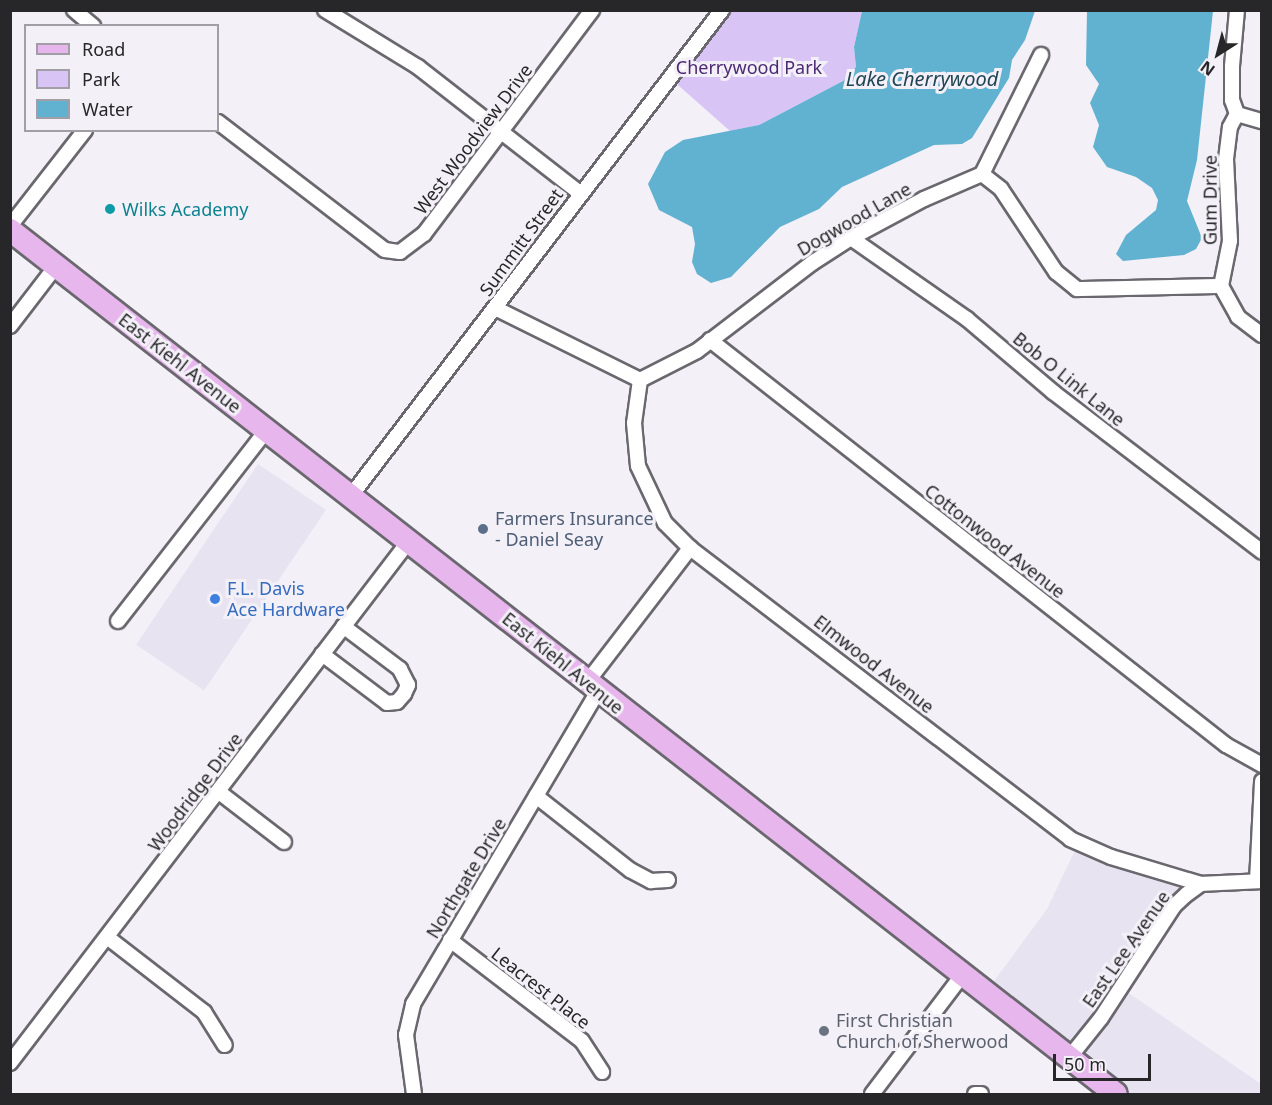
<!DOCTYPE html>
<style>
body{margin:0}
#map{position:relative;width:1272px;height:1105px;overflow:hidden;background:#f3f0f8;font-family:"Noto Sans",sans-serif}
div>[style]{position:absolute}
.built>*{inset:0;background:#e8e3f1;transform-origin:0 0}
.green>*{inset:0;background:#d8c5f5}
.water>*{inset:0;background:#61b1d1}
.roads{filter:drop-shadow(2px 0 #6a686e) drop-shadow(-2px 0 #6a686e) drop-shadow(0 2px #6a686e) drop-shadow(0 -2px #6a686e)}
.minor>*{height:14px;margin:-7px;padding:0 7px;transform-origin:7px;border-radius:7px;background:#fff}
.primary>*{height:22px;margin:-11px;padding:0 11px;transform-origin:11px;border-radius:11px;background:#e7b6ec}
.dots>*{width:16px;height:16px;translate:-50% -50%;box-sizing:border-box;border:3px solid #f3f0f8;border-radius:50%}
span{translate:-50% -50%;white-space:nowrap;text-align:center;line-height:1.15;-webkit-text-stroke:6px #f3f0f8;paint-order:stroke}
.park-label{font-size:18px;color:#4c2a73}
.street-label{font-size:18px;color:#272628}
.culture-label{font-size:18px;color:#0d838f}
.left{translate:0 -50%;text-align:left}
.service-label{font-size:18px;color:#4e5e75}
.shop-label{font-size:18px;color:#366cbe}
.worship-label{font-size:18px;color:#5b616d}
.water-label{font-size:20px;color:#214554;font-style:italic}
.frame{position:absolute;inset:0;border:12px solid #272628;pointer-events:none}
.legend{position:absolute;left:24px;top:24px;width:195px;height:108px;box-sizing:border-box;background:#f3f0f8;border:2px solid #a19fa5;margin:0;padding:8px 10px;list-style:none;font-size:18px;color:#272628}
.legend li{display:flex;align-items:center;gap:12px;height:30px}
.legend b{width:30px;border:2px solid #a19fa5}
.north{position:absolute;left:1188px;top:24px;width:60px;height:60px;-webkit-text-stroke:4px #f3f0f8;paint-order:stroke;rotate:216deg;font-size:16px;font-weight:700;line-height:24px;text-align:center;color:#272628}
.north::after{content:'';display:block;margin:auto;width:21px;height:27px;background:#272628;clip-path:polygon(50% 0,100% 100%,50% 72%,0 100%)}
.scale{position:absolute;left:1053px;top:1054px;width:98px;height:27px;box-sizing:border-box;border:3px solid #272628;border-top:0;padding-left:8px;font-size:18px;line-height:21px;white-space:nowrap;color:#272628;-webkit-text-stroke:4px #f3f0f8;paint-order:stroke}
</style>
<div id="map">
<div class="built">
<i style="left:258px;top:464px;width:82px;height:218px;rotate:34deg"></i>
<i style="clip-path:polygon(1078px 844px,1201px 884px,1187px 894px,1120px 987px,1261px 1084px,1261px 1094px,1116px 1094px,986px 992px,1047px 909px)"></i>
</div>
<div class="green">
<i style="clip-path:polygon(722px 11px,862px 11px,854px 47px,856px 67px,843px 81px,759px 125px,730px 131px,670px 78px)"></i>
</div>
<div class="water">
<i style="clip-path:polygon(862px 11px,1035px 11px,1025px 40px,1012px 60px,1009px 78px,972px 138px,962px 144px,934px 145px,842px 187px,819px 209px,780px 227px,731px 277px,711px 283px,697px 274px,692px 262px,695px 244px,692px 227px,659px 210px,648px 184px,665px 152px,683px 140px,759px 125px,843px 81px,856px 67px,854px 47px)"></i>
<i style="clip-path:polygon(1087px 11px,1213px 11px,1197px 160px,1187px 201px,1202px 238px,1196px 249px,1184px 255px,1123px 261px,1116px 254px,1126px 235px,1156px 210px,1158px 200px,1152px 188px,1136px 177px,1107px 167px,1093px 147px,1099px 125px,1090px 103px,1099px 84px,1086px 65px)"></i>
</div>
<div class="roads">
<div class="minor">
<i style="left:74px;top:10px;width:25px;rotate:40deg"></i>
<i style="left:325px;top:10px;width:109px;rotate:31.5deg"></i>
<i style="left:418px;top:67px;width:205px;rotate:37.9deg"></i>
<i style="left:1237px;top:10px;width:56px;rotate:95.1deg"></i>
<i style="left:1232px;top:66px;width:34px;rotate:90deg"></i>
<i style="left:1232px;top:100px;width:15px;rotate:70deg"></i>
<i style="left:218px;top:122px;width:210px;rotate:37.5deg"></i>
<i style="left:385px;top:250px;width:15px;rotate:8deg"></i>
<i style="left:400px;top:252px;width:30px;rotate:-37deg"></i>
<i style="left:424px;top:234px;width:280px;rotate:-53.1deg"></i>
<i style="left:982px;top:174px;width:133px;rotate:-63.6deg"></i>
<i style="left:10px;top:226px;width:122px;rotate:-52deg"></i>
<i style="left:851px;top:238px;width:141px;rotate:34.9deg"></i>
<i style="left:967px;top:319px;width:113px;rotate:40.3deg"></i>
<i style="left:1053px;top:392px;width:263px;rotate:37.4deg"></i>
<i style="left:1221px;top:286px;width:46px;rotate:-78.7deg"></i>
<i style="left:1230px;top:241px;width:82px;rotate:-92.8deg"></i>
<i style="left:1226px;top:159px;width:32px;rotate:-83deg"></i>
<i style="left:1230px;top:127px;width:15px;rotate:-62deg"></i>
<i style="left:1237px;top:114px;width:26px;rotate:16deg"></i>
<i style="left:1221px;top:286px;width:35px;rotate:61deg"></i>
<i style="left:1238px;top:317px;width:30px;rotate:37deg"></i>
<i style="left:495px;top:308px;width:162px;rotate:26.4deg"></i>
<i style="left:640px;top:380px;width:64px;rotate:-27deg"></i>
<i style="left:697px;top:351px;width:145px;rotate:-37.4deg"></i>
<i style="left:812px;top:263px;width:46px;rotate:-32.7deg"></i>
<i style="left:851px;top:238px;width:83px;rotate:-28.1deg"></i>
<i style="left:924px;top:199px;width:63px;rotate:-23.3deg"></i>
<i style="left:982px;top:174px;width:24px;rotate:38deg"></i>
<i style="left:1001px;top:189px;width:100px;rotate:56.5deg"></i>
<i style="left:1056px;top:272px;width:27px;rotate:39deg"></i>
<i style="left:1077px;top:289px;width:144px;rotate:-1.2deg"></i>
<i style="left:10px;top:326px;width:76px;rotate:-52.5deg"></i>
<i style="left:710px;top:340px;width:656px;rotate:38.13deg"></i>
<i style="left:1226px;top:745px;width:41px;rotate:29.1deg"></i>
<i style="left:640px;top:380px;width:43px;rotate:97.9deg"></i>
<i style="left:634px;top:423px;width:43px;rotate:84.7deg"></i>
<i style="left:638px;top:466px;width:63px;rotate:64.7deg"></i>
<i style="left:665px;top:523px;width:35px;rotate:45deg"></i>
<i style="left:690px;top:548px;width:479px;rotate:37.4deg"></i>
<i style="left:1070px;top:839px;width:45px;rotate:23.7deg"></i>
<i style="left:1111px;top:857px;width:94px;rotate:16.7deg"></i>
<i style="left:350px;top:497px;width:613px;rotate:-52.63deg"></i>
<i style="left:118px;top:621px;width:241px;rotate:-52.1deg"></i>
<i style="left:322px;top:654px;width:81px;rotate:37deg"></i>
<i style="left:387px;top:703px;width:10px;rotate:-6deg"></i>
<i style="left:397px;top:702px;width:11px;rotate:-49deg"></i>
<i style="left:404px;top:694px;width:10px;rotate:-66deg"></i>
<i style="left:408px;top:685px;width:18px;rotate:-117deg"></i>
<i style="left:400px;top:669px;width:71px;rotate:-143deg"></i>
<i style="left:588px;top:681px;width:168px;rotate:-52.5deg"></i>
<i style="left:219px;top:792px;width:82px;rotate:37.6deg"></i>
<i style="left:536px;top:796px;width:120px;rotate:38.2deg"></i>
<i style="left:630px;top:870px;width:24px;rotate:28deg"></i>
<i style="left:651px;top:881px;width:17px;rotate:-3deg"></i>
<i style="left:1257px;top:881px;width:100px;rotate:-87.1deg"></i>
<i style="left:107px;top:937px;width:123px;rotate:37.7deg"></i>
<i style="left:204px;top:1012px;width:39px;rotate:58deg"></i>
<i style="left:450px;top:940px;width:166px;rotate:37.4deg"></i>
<i style="left:582px;top:1041px;width:37px;rotate:57deg"></i>
<i style="left:1069px;top:1058px;width:51px;rotate:-51.3deg"></i>
<i style="left:1101px;top:1018px;width:134px;rotate:-56.9deg"></i>
<i style="left:1174px;top:906px;width:18px;rotate:-43deg"></i>
<i style="left:1187px;top:894px;width:17px;rotate:-36deg"></i>
<i style="left:1201px;top:884px;width:61px;rotate:-2.8deg"></i>
<i style="left:10px;top:1063px;width:657px;rotate:-52.61deg"></i>
<i style="left:414px;top:1094px;width:60px;rotate:-97.7deg"></i>
<i style="left:406px;top:1035px;width:32px;rotate:-77deg"></i>
<i style="left:413px;top:1004px;width:364px;rotate:-59.4deg"></i>
<i style="left:872px;top:1094px;width:151px;rotate:-52.8deg"></i>
<i style="left:975px;top:1094px;width:6px"></i>
</div>
<div class="primary">
<i style="left:10px;top:230px;width:1403px;rotate:38deg"></i>
</div>
</div>
<div class="dots">
<i style="left:110px;top:209px;background:#0f9aa8"></i>
<i style="left:483px;top:529px;background:#5c6f8a"></i>
<i style="left:215px;top:599px;background:#3f7fe0"></i>
<i style="left:824px;top:1031px;background:#6b7280"></i>
</div>
<div class="park-label">
<span style="left:749px;top:67px">Cherrywood Park</span>
</div>
<div class="street-label">
<span style="left:473px;top:139px;rotate:-53deg">West Woodview Drive</span>
<span style="left:1210px;top:200px;rotate:-90deg">Gum Drive</span>
<span style="left:854px;top:219px;rotate:-30deg">Dogwood Lane</span>
<span style="left:521px;top:242px;rotate:-54deg">Summitt Street</span>
<span style="left:180px;top:363px;rotate:38deg">East Kiehl Avenue</span>
<span style="left:1069px;top:379px;rotate:39deg">Bob O Link Lane</span>
<span style="left:995px;top:541px;rotate:38deg">Cottonwood Avenue</span>
<span style="left:563px;top:663px;rotate:39deg">East Kiehl Avenue</span>
<span style="left:874px;top:664px;rotate:38deg">Elmwood Avenue</span>
<span style="left:195px;top:792px;rotate:-53deg">Woodridge Drive</span>
<span style="left:466px;top:878px;rotate:-59deg">Northgate Drive</span>
<span style="left:1126px;top:949px;rotate:-55deg">East Lee Avenue</span>
<span style="left:541px;top:988px;rotate:38deg">Leacrest Place</span>
</div>
<div class="culture-label">
<span class="left" style="left:122px;top:209px">Wilks Academy</span>
</div>
<div class="service-label">
<span class="left" style="left:495px;top:529px">Farmers Insurance<br>- Daniel Seay</span>
</div>
<div class="shop-label">
<span class="left" style="left:227px;top:599px">F.L. Davis<br>Ace Hardware</span>
</div>
<div class="worship-label">
<span class="left" style="left:836px;top:1031px">First Christian<br>Church of Sherwood</span>
</div>
<div class="water-label">
<span style="left:922px;top:78px">Lake Cherrywood</span>
</div>
<div class="frame"></div>
<ul class="legend">
<li><b style="height:8px;background:#e7b6ec"></b>Road</li>
<li><b style="height:16px;background:#d8c5f5"></b>Park</li>
<li><b style="height:16px;background:#61b1d1"></b>Water</li>
</ul>
<div class="north">N</div>
<div class="scale">50 m</div>
</div>
